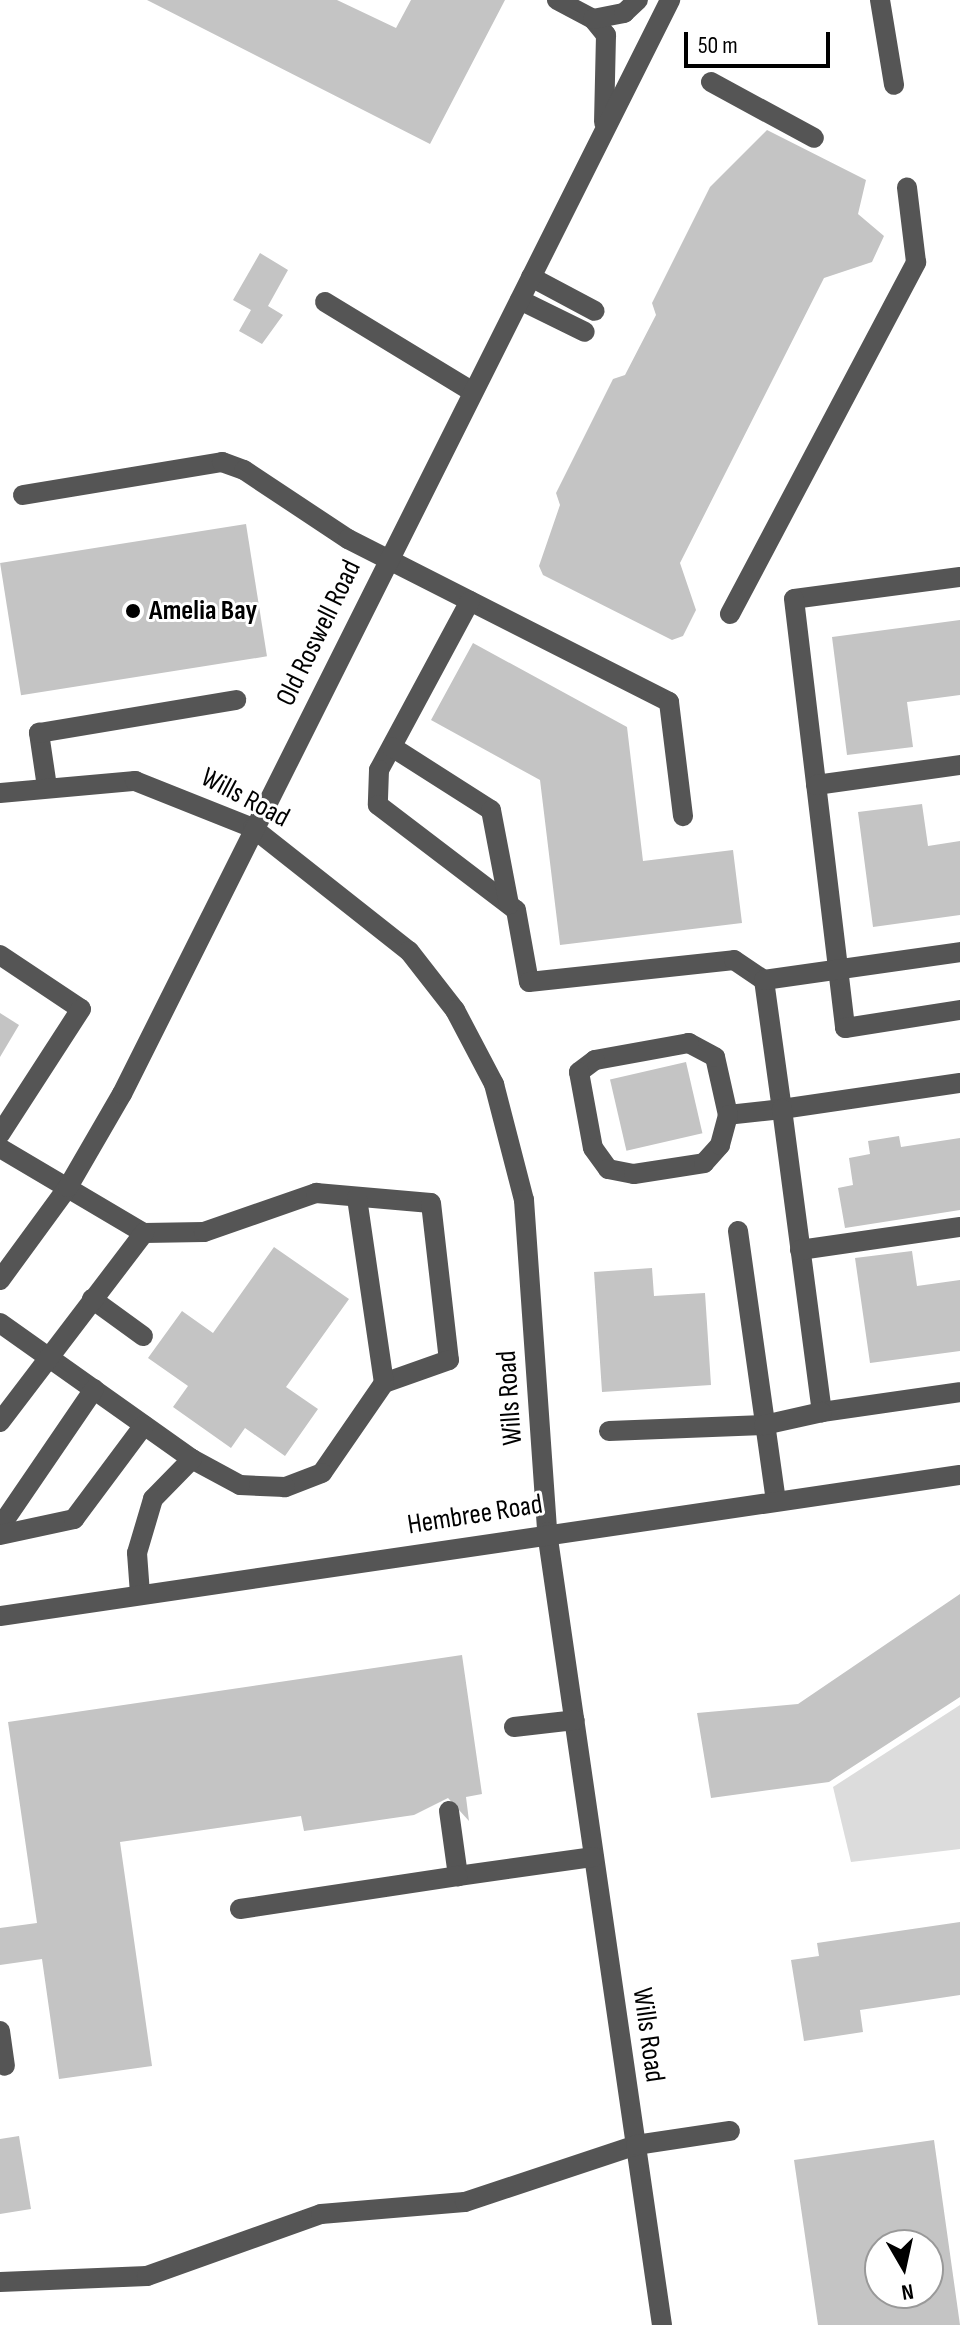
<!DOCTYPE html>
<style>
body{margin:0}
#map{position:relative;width:960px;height:2325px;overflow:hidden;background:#fff;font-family:"Sofia Sans Condensed",sans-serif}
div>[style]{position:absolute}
.green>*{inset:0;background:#dcdcdc}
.building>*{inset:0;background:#c4c4c4;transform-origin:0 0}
.minor>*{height:20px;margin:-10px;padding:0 10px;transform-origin:10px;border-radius:10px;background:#555}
.dots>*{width:22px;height:22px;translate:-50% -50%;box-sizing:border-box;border:4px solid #fff;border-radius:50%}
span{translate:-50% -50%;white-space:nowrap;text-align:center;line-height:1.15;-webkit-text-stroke:6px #fff;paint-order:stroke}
.poi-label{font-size:28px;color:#000;font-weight:700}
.left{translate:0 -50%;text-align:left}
.street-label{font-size:28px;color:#000}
.north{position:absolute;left:864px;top:2229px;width:80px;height:80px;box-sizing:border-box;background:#fff;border:2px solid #999;border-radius:50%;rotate:171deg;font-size:22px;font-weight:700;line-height:32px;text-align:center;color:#000}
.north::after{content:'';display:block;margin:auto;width:28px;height:36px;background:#000;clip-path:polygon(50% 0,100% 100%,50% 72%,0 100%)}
.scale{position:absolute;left:684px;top:32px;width:146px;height:36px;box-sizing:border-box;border:4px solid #000;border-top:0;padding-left:10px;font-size:24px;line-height:28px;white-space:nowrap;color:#000;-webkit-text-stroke:6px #fff;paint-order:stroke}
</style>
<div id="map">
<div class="green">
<i style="clip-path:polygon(960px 1705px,960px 1849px,851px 1862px,833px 1787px)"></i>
</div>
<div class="building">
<i style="clip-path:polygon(147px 0,337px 0,396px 28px,411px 0,505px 0,430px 144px)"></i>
<i style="clip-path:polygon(767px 130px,866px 180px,858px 214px,884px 236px,872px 262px,824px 278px,680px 563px,696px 610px,683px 636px,672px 640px,543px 575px,539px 566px,560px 505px,556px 493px,613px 379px,625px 375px,656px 315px,652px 303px,710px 187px)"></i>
<i style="clip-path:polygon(260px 253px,288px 270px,268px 306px,283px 315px,262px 344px,239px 331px,251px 310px,233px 300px)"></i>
<i style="left:246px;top:524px;width:134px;height:249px;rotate:81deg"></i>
<i style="clip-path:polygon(960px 620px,960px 695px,907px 702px,913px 747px,847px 755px,832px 637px)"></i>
<i style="clip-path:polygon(473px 643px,627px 727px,643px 861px,733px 850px,742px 923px,560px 945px,540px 780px,431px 720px)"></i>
<i style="clip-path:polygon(922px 804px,928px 846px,960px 841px,960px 915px,873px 927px,858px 812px)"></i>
<i style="clip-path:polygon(0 1013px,19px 1025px,0 1057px)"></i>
<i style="left:686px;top:1062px;width:73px;height:78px;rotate:77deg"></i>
<i style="clip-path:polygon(899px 1136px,901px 1147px,960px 1138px,960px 1210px,845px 1228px,838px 1188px,853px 1185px,849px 1158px,870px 1154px,868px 1141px)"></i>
<i style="clip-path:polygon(274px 1247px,349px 1299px,286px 1387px,318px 1409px,285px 1456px,245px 1428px,231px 1448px,173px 1407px,188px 1386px,148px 1358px,182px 1311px,213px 1333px)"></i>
<i style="clip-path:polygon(912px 1251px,917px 1286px,960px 1280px,960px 1351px,870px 1363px,855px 1258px)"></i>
<i style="clip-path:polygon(652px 1268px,654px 1296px,705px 1293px,711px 1385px,602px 1392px,594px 1272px)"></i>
<i style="clip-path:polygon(960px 1594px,960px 1697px,829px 1782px,711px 1798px,697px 1713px,798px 1704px)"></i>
<i style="clip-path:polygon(462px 1655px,482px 1794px,466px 1797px,469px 1821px,448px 1798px,414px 1815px,304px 1831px,301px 1816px,120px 1842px,152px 2066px,59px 2079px,42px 1959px,0 1965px,0 1928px,37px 1923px,8px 1722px)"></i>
<i style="clip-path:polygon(960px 1922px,960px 1995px,860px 2010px,863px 2032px,804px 2041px,791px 1960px,819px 1956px,817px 1943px)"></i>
<i style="clip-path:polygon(19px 2136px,31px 2209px,0 2214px,0 2139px)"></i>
<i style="clip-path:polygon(evenodd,934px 2140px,960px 2325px,818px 2325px,794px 2160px,934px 2140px,880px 2245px,928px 2245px,928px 2293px,880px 2293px,880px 2245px)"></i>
</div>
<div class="minor">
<i style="left:557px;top:0;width:41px;rotate:27.8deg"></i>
<i style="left:593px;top:19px;width:21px;rotate:51deg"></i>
<i style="left:606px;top:35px;width:87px;rotate:91.3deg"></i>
<i style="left:880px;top:0;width:86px;rotate:80.6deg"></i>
<i style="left:593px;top:19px;width:32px;rotate:-11deg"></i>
<i style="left:624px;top:13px;width:19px;rotate:-43deg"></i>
<i style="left:711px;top:82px;width:117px;rotate:28.5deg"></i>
<i style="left:531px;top:277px;width:72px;rotate:28deg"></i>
<i style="left:520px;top:300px;width:72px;rotate:26.2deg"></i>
<i style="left:325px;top:302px;width:173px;rotate:31.3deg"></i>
<i style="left:23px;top:495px;width:202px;rotate:-9.4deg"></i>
<i style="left:222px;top:462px;width:23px;rotate:20deg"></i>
<i style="left:244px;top:470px;width:125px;rotate:33.6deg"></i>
<i style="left:348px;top:539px;width:360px;rotate:26.9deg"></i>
<i style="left:669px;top:702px;width:115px;rotate:83deg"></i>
<i style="left:960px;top:577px;width:167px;rotate:172.5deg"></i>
<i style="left:794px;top:599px;width:432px;rotate:83.2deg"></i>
<i style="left:845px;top:1028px;width:116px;rotate:-8.9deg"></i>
<i style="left:470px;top:601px;width:192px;rotate:118.3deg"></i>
<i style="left:379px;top:770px;width:35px;rotate:92deg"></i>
<i style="left:378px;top:805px;width:173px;rotate:37.3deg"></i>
<i style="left:516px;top:910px;width:73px;rotate:79.8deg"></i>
<i style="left:529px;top:982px;width:206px;rotate:-6.1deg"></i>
<i style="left:734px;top:960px;width:36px;rotate:34deg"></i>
<i style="left:764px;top:980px;width:130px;rotate:82.1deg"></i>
<i style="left:782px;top:1109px;width:54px;rotate:173.7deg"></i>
<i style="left:728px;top:1115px;width:59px;rotate:-102.6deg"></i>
<i style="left:715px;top:1057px;width:30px;rotate:-152deg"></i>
<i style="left:689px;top:1043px;width:96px;rotate:169.7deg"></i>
<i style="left:595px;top:1060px;width:20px;rotate:143deg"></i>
<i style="left:579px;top:1072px;width:77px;rotate:79.6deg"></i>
<i style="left:593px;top:1148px;width:26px;rotate:54deg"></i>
<i style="left:608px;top:1169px;width:26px;rotate:11deg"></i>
<i style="left:634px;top:1174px;width:71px;rotate:-8.9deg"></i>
<i style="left:704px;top:1163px;width:24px;rotate:-48deg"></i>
<i style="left:720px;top:1145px;width:31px;rotate:-75deg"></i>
<i style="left:730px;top:614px;width:398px;rotate:-62.1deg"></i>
<i style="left:916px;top:262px;width:75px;rotate:-96.9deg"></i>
<i style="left:392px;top:747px;width:117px;rotate:32.5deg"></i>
<i style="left:491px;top:810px;width:96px;rotate:79.2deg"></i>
<i style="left:816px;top:785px;width:145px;rotate:-7.9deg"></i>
<i style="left:47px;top:787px;width:55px;rotate:-98.4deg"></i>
<i style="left:39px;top:733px;width:200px;rotate:-9.5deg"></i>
<i style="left:0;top:793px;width:136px;rotate:-5.1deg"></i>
<i style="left:135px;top:781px;width:127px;rotate:21.7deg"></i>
<i style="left:253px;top:828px;width:199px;rotate:38.3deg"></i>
<i style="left:409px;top:951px;width:75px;rotate:52.1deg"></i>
<i style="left:455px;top:1010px;width:84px;rotate:62.2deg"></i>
<i style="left:494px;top:1084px;width:120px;rotate:75.5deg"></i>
<i style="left:524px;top:1200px;width:333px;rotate:86deg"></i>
<i style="left:547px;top:1532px;width:801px;rotate:81.75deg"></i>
<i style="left:0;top:955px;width:97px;rotate:33.7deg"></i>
<i style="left:81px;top:1009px;width:149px;rotate:122.9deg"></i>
<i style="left:764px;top:980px;width:198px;rotate:-8.1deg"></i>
<i style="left:960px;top:1083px;width:180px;rotate:171.7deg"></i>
<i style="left:782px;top:1109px;width:306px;rotate:82.5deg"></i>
<i style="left:822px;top:1412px;width:139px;rotate:-8.2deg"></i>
<i style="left:0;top:1148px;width:167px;rotate:30.6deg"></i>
<i style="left:144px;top:1233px;width:60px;rotate:-1deg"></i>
<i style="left:204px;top:1232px;width:119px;rotate:-19.2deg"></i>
<i style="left:316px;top:1193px;width:115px;rotate:5deg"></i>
<i style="left:431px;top:1203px;width:158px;rotate:83.5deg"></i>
<i style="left:449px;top:1360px;width:69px;rotate:160.5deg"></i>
<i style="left:384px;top:1383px;width:109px;rotate:124.6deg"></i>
<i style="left:322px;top:1473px;width:40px;rotate:159deg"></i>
<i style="left:285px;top:1487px;width:45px;rotate:-177.5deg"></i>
<i style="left:240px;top:1485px;width:55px;rotate:-151.6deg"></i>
<i style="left:357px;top:1198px;width:187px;rotate:81.7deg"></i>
<i style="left:738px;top:1231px;width:273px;rotate:82deg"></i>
<i style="left:800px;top:1250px;width:162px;rotate:-8.2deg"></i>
<i style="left:0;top:1280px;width:115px;rotate:-53.8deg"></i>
<i style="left:68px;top:1187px;width:108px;rotate:-59.9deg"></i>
<i style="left:122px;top:1094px;width:1224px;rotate:-63.39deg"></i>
<i style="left:92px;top:1299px;width:63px;rotate:36deg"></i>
<i style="left:0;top:1323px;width:235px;rotate:35.3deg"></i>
<i style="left:192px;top:1459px;width:56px;rotate:134.3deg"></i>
<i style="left:153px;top:1499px;width:56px;rotate:106.5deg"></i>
<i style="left:137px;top:1553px;width:41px;rotate:85.8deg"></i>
<i style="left:0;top:1422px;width:238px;rotate:-52.7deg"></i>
<i style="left:609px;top:1431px;width:155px;rotate:-2.2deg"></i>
<i style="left:764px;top:1425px;width:59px;rotate:-12.6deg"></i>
<i style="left:0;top:1527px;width:167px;rotate:-55.7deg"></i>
<i style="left:0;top:1535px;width:76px;rotate:-12.2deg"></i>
<i style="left:74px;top:1519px;width:117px;rotate:-53.3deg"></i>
<i style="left:0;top:1616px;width:970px;rotate:-8.36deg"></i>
<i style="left:514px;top:1727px;width:61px;rotate:-6.5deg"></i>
<i style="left:449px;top:1811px;width:66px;rotate:82.1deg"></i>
<i style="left:458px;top:1876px;width:137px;rotate:-8deg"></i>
<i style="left:240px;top:1909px;width:220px;rotate:-8.6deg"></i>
<i style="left:0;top:2031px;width:35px;rotate:82deg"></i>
<i style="left:0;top:2282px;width:147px;rotate:-2.3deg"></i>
<i style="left:147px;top:2276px;width:185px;rotate:-19.6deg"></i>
<i style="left:321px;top:2214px;width:144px;rotate:-4.8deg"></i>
<i style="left:465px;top:2202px;width:180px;rotate:-18.4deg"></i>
<i style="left:636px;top:2145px;width:95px;rotate:-8.5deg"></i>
</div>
<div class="dots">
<i style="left:133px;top:611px;background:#000"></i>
</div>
<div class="poi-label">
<span class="left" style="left:149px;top:611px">Amelia Bay</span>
</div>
<div class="street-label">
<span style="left:319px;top:633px;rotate:-64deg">Old Roswell Road</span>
<span style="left:245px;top:798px;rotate:28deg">Wills Road</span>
<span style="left:510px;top:1398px;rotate:-94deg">Wills Road</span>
<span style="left:475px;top:1515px;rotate:-9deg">Hembree Road</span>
<span style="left:648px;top:2035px;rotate:82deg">Wills Road</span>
</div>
<div class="north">N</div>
<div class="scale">50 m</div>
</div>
